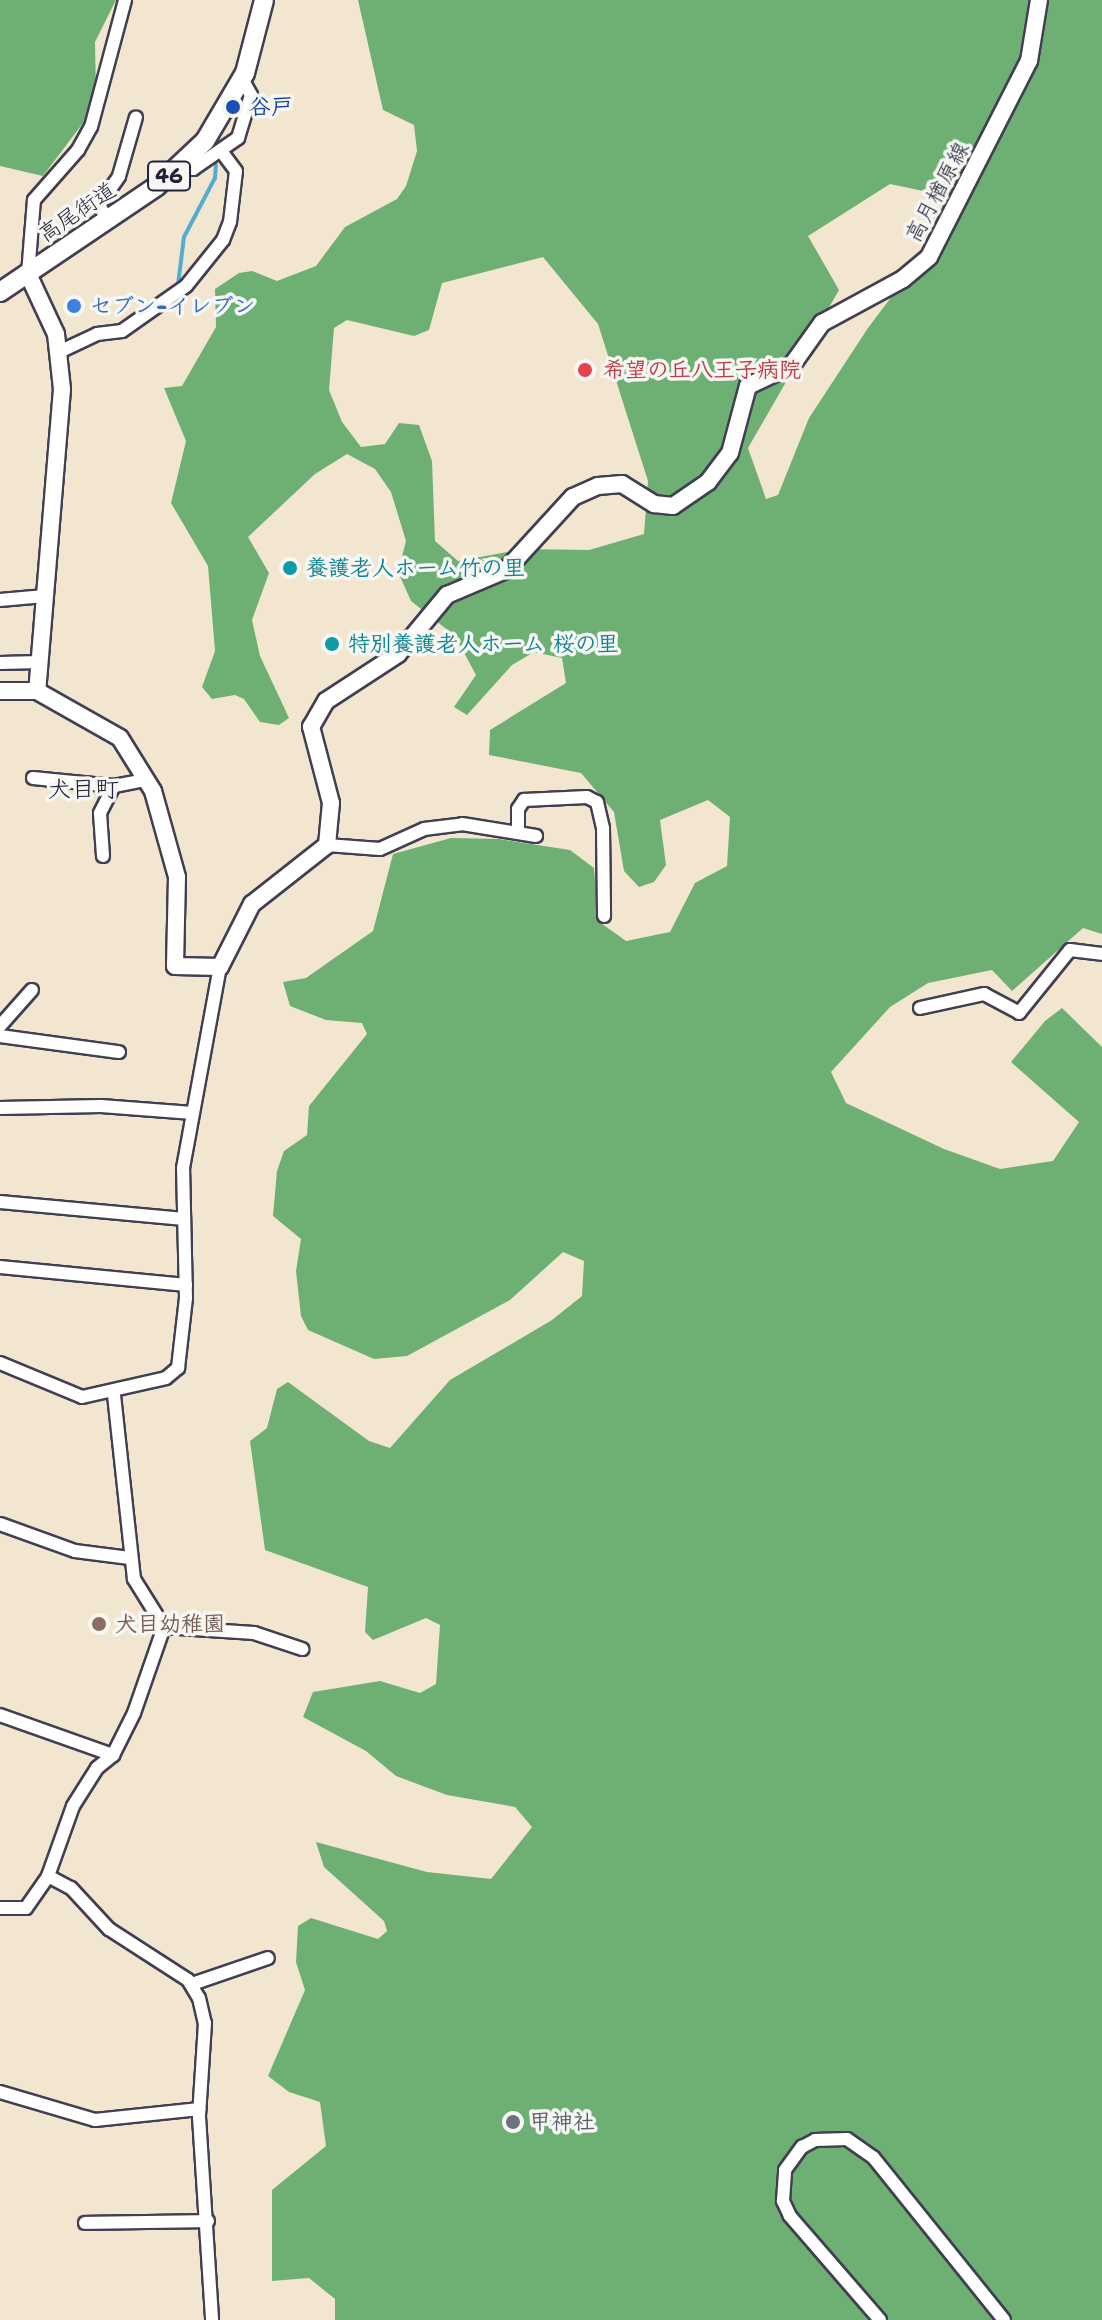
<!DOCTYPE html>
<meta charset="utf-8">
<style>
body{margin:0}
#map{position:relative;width:1102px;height:2320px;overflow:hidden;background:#f2e6d0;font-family:"Shantell Sans","Klee One",sans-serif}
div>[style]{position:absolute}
.forest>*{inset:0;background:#6eb074}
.stream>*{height:4px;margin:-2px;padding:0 2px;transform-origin:2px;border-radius:2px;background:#54acd1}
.roads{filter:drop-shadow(2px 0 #413f51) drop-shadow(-2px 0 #413f51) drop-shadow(0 2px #413f51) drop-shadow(0 -2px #413f51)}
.minor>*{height:12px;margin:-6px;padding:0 6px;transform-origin:6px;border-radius:6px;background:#fff}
.secondary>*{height:16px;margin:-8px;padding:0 8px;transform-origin:8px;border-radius:8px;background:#fff}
.primary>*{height:18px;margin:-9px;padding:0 9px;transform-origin:9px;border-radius:9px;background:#fff}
.dots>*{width:22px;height:22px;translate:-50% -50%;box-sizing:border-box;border:4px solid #f6f6f2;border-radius:50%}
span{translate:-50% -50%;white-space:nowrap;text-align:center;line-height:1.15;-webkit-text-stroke:7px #f6f6f2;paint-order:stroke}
.shield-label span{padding:2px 6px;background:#f6f6f2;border:2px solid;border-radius:6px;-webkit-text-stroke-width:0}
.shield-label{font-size:20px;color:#22223b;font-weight:700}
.transit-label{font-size:22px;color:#164399;font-weight:700}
.left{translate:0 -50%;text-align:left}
.street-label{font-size:22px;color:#22223b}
.shop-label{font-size:22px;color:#366cbe;font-weight:700}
.health-label{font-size:22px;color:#be3a42;font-weight:700}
.culture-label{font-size:22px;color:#0d838f;font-weight:700}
.education-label{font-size:22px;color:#785e54;font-weight:700}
.worship-label{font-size:22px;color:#5b616d;font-weight:700}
.neighbourhood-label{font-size:24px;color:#22223b}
</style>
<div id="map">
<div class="forest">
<i style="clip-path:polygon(0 0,116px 0,95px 42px,96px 92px,83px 123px,43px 176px,0 166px)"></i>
<i style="clip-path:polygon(evenodd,358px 0,1102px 0,1102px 934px,1083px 928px,1012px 991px,992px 970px,928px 983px,890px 1007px,831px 1072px,846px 1103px,944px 1149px,1000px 1169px,1053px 1161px,1079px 1122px,1011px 1062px,1045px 1021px,1062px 1008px,1102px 1047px,1102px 2320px,335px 2320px,335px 2299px,309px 2278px,272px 2281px,272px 2190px,326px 2146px,320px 2102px,289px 2092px,268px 2076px,305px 1990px,296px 1962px,298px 1926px,311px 1918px,378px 1939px,387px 1931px,384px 1921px,324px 1867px,316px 1842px,427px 1872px,491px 1879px,532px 1827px,515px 1807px,447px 1795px,396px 1776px,366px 1751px,303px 1717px,313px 1692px,380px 1681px,420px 1693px,436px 1684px,440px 1625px,426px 1618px,373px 1640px,365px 1632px,368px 1587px,265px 1550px,250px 1441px,267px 1428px,277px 1389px,288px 1382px,369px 1441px,390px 1448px,450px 1380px,552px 1320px,582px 1296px,584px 1261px,563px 1252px,510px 1300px,407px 1356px,374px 1359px,308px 1330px,301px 1316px,296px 1271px,301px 1239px,273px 1216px,277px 1171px,284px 1151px,307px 1135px,309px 1106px,367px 1034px,362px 1023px,326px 1020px,290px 1006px,283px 982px,306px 978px,373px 931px,393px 854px,451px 838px,499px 839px,570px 850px,594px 868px,598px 921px,626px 941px,670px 932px,695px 883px,727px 866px,730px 817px,708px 800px,660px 820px,666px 865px,654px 882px,639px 887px,624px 871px,614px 812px,581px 773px,489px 755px,490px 730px,566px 683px,562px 658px,534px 652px,512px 665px,467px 715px,454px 707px,476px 675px,455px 636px,411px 601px,398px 572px,406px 541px,391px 492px,375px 469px,347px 454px,315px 474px,248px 537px,269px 573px,252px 620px,260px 656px,289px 718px,279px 725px,260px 722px,244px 699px,235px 695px,212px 699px,202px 687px,215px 651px,208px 566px,171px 503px,186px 441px,164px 388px,182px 386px,216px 327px,215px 289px,239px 273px,252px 271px,277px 281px,316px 266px,345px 227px,397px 199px,406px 186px,417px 151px,414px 125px,383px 110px,358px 0,890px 184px,928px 192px,942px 205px,948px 237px,907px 276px,868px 328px,809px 418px,778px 495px,766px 499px,748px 448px,839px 290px,808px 236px,890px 184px,358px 0,543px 257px,598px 324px,648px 481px,644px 534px,589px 550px,524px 549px,458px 561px,435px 541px,432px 461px,419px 425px,399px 423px,385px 444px,361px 447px,342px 422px,329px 390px,334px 328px,347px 320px,414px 336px,429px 330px,442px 283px,543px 257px)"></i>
</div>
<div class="stream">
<i style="left:178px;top:285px;width:48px;rotate:-82.9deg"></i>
<i style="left:184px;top:237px;width:67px;rotate:-62.3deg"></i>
<i style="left:215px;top:178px;width:13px;rotate:-86deg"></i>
</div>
<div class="roads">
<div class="minor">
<i style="left:182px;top:165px;width:12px;rotate:20deg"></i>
<i style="left:193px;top:169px;width:55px;rotate:-34.6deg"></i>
<i style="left:238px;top:138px;width:45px;rotate:-73.2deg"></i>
<i style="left:251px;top:95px;width:18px;rotate:-119deg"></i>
<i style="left:108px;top:221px;width:18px;rotate:-119deg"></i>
<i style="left:99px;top:205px;width:35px;rotate:-55deg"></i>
<i style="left:119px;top:176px;width:61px;rotate:-73.9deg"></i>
<i style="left:28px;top:274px;width:74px;rotate:-85.4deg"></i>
<i style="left:34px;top:200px;width:67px;rotate:-48.7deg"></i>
<i style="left:78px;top:150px;width:26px;rotate:-61deg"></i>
<i style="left:91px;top:127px;width:131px;rotate:-75deg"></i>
<i style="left:59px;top:352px;width:42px;rotate:-25.3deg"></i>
<i style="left:97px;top:334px;width:25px;rotate:-7deg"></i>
<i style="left:122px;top:331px;width:78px;rotate:-35.1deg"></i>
<i style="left:186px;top:286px;width:59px;rotate:-51.2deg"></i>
<i style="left:223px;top:240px;width:19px;rotate:-69deg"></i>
<i style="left:230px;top:222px;width:51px;rotate:-83.3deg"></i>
<i style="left:236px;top:171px;width:21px;rotate:-127deg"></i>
<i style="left:0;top:600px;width:45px;rotate:-5.1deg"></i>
<i style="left:0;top:663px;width:40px;rotate:-1.4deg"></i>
<i style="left:33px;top:778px;width:81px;rotate:5.6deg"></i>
<i style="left:114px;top:786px;width:31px;rotate:-11deg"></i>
<i style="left:518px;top:833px;width:24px;rotate:-90deg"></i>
<i style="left:518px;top:809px;width:11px;rotate:-56deg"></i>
<i style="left:524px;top:800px;width:63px;rotate:-2.7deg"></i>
<i style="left:587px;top:797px;width:11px;rotate:27deg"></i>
<i style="left:597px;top:802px;width:27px;rotate:77deg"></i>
<i style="left:603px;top:828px;width:88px;rotate:89.3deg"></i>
<i style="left:327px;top:845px;width:53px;rotate:4.3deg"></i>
<i style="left:380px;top:849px;width:48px;rotate:-24.4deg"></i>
<i style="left:424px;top:829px;width:38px;rotate:-7deg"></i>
<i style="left:462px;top:824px;width:75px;rotate:9.2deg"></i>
<i style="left:103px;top:856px;width:43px;rotate:-94deg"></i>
<i style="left:100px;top:813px;width:30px;rotate:-63deg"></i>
<i style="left:920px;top:1008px;width:66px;rotate:-12.3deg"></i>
<i style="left:984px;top:994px;width:40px;rotate:28deg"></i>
<i style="left:1019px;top:1013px;width:81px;rotate:-51deg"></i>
<i style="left:1070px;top:950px;width:32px;rotate:7deg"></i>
<i style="left:0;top:1026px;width:48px;rotate:-48.4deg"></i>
<i style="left:0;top:1036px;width:120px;rotate:7.7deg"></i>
<i style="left:0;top:1108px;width:101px;rotate:-1.1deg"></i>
<i style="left:101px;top:1106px;width:92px;rotate:4.4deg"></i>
<i style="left:0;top:1202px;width:185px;rotate:5.3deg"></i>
<i style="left:0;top:1267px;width:187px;rotate:5.5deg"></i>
<i style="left:0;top:1363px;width:89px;rotate:22.5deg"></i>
<i style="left:82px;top:1397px;width:86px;rotate:-12.7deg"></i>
<i style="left:166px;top:1378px;width:16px;rotate:-40deg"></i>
<i style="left:178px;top:1368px;width:70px;rotate:-83.5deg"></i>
<i style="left:186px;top:1298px;width:130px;rotate:-91.3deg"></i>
<i style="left:183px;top:1168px;width:204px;rotate:-79.6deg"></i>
<i style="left:0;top:1524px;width:80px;rotate:19.8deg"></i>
<i style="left:75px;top:1551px;width:55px;rotate:7.3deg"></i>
<i style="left:164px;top:1627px;width:90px;rotate:3.8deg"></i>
<i style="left:254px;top:1633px;width:51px;rotate:18.4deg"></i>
<i style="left:0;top:1715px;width:120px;rotate:19.5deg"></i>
<i style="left:48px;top:1876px;width:26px;rotate:28deg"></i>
<i style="left:71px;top:1888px;width:56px;rotate:47.2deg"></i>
<i style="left:109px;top:1929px;width:94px;rotate:32.8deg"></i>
<i style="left:188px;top:1980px;width:21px;rotate:59deg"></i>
<i style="left:199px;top:1998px;width:26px;rotate:77deg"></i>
<i style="left:205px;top:2023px;width:94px;rotate:93.7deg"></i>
<i style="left:199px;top:2117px;width:203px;rotate:86.3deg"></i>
<i style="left:0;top:1908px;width:26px"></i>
<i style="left:26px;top:1908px;width:39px;rotate:-55deg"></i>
<i style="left:48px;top:1876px;width:74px;rotate:-70.3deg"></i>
<i style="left:73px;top:1806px;width:45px;rotate:-57.7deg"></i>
<i style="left:97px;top:1768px;width:21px;rotate:-39deg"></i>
<i style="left:113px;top:1755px;width:47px;rotate:-63.4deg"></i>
<i style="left:134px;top:1713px;width:91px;rotate:-70.8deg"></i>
<i style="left:164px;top:1627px;width:57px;rotate:-122deg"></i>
<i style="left:134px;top:1579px;width:186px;rotate:-96.2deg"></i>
<i style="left:192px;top:1984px;width:80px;rotate:-18.9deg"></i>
<i style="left:0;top:2092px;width:99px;rotate:16.4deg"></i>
<i style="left:95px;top:2120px;width:105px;rotate:-6deg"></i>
<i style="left:85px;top:2223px;width:123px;rotate:-0.9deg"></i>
<i style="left:880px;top:2320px;width:138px;rotate:-130.9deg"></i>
<i style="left:790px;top:2216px;width:17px;rotate:-115deg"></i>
<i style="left:783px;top:2201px;width:31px;rotate:-86deg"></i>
<i style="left:785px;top:2170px;width:29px;rotate:-54deg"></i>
<i style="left:802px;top:2147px;width:15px;rotate:-28deg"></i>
<i style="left:815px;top:2140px;width:32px;rotate:-2deg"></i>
<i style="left:847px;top:2139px;width:32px;rotate:35deg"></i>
<i style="left:873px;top:2157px;width:209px;rotate:51.2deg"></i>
</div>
<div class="secondary">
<i style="left:28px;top:274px;width:66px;rotate:65deg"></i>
<i style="left:56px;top:334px;width:55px;rotate:83.8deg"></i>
<i style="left:62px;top:389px;width:303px;rotate:94.7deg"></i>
<i style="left:0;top:691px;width:37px"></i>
<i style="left:37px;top:691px;width:95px;rotate:29.5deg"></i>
<i style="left:120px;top:738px;width:62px;rotate:58.1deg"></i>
<i style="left:153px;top:791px;width:89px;rotate:74.4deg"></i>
<i style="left:177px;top:877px;width:89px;rotate:91.3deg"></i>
<i style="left:175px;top:966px;width:45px;rotate:1.3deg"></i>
<i style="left:220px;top:967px;width:71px;rotate:-63.1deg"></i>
<i style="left:252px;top:904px;width:95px;rotate:-38.2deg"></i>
<i style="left:327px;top:845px;width:42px;rotate:-84.6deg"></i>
<i style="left:331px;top:803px;width:79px;rotate:-104.7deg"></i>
<i style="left:311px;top:727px;width:30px;rotate:-60deg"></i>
<i style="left:326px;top:701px;width:86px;rotate:-33.1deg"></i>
<i style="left:398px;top:654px;width:77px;rotate:-50.3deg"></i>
<i style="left:447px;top:595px;width:64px;rotate:-23deg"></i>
<i style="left:506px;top:570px;width:99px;rotate:-47.5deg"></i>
<i style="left:573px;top:497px;width:27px;rotate:-24deg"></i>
<i style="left:598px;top:486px;width:24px;rotate:-5deg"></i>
<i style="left:622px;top:484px;width:38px;rotate:32deg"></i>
<i style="left:654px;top:504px;width:19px;rotate:6deg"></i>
<i style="left:673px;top:506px;width:42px;rotate:-34.4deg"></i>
<i style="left:708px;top:482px;width:36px;rotate:-53deg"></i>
<i style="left:730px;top:453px;width:69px;rotate:-75deg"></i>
<i style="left:748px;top:386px;width:49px;rotate:-25.5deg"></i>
<i style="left:792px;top:365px;width:52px;rotate:-54.5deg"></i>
<i style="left:822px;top:323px;width:92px;rotate:-28.5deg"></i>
<i style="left:903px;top:279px;width:34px;rotate:-40deg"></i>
<i style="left:929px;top:257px;width:220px;rotate:-63deg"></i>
<i style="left:1029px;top:61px;width:62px;rotate:-80.7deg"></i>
</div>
<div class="primary">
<i style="left:0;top:292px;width:189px;rotate:-34deg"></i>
<i style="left:157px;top:186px;width:66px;rotate:-43.2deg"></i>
<i style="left:205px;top:141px;width:79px;rotate:-59.5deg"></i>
<i style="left:245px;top:73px;width:75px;rotate:-75.4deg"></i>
</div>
</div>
<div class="dots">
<i style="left:233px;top:107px;background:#1a4fb4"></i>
<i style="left:74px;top:306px;background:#3f7fe0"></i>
<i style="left:585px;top:370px;background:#e0444e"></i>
<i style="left:290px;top:568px;background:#0f9aa8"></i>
<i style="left:332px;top:644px;background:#0f9aa8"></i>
<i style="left:99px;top:1624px;background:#8d6e63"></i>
<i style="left:513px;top:2122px;background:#6b7280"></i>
</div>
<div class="shield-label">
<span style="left:169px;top:176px">46</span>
</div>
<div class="transit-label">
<span class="left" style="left:249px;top:107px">谷戸</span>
</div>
<div class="street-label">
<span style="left:937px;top:192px;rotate:-62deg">高月楢原線</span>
<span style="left:77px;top:212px;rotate:-34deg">高尾街道</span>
</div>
<div class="shop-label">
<span class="left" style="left:90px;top:306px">セブン-イレブン</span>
</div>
<div class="health-label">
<span class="left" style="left:603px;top:370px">希望の丘八王子病院</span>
</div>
<div class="culture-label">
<span class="left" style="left:306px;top:568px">養護老人ホーム竹の里</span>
<span class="left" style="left:348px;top:644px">特別養護老人ホーム 桜の里</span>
</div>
<div class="education-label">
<span class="left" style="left:115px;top:1624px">犬目幼稚園</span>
</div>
<div class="worship-label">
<span class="left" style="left:529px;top:2122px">甲神社</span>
</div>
<div class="neighbourhood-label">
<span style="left:83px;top:790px">犬目町</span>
</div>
</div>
